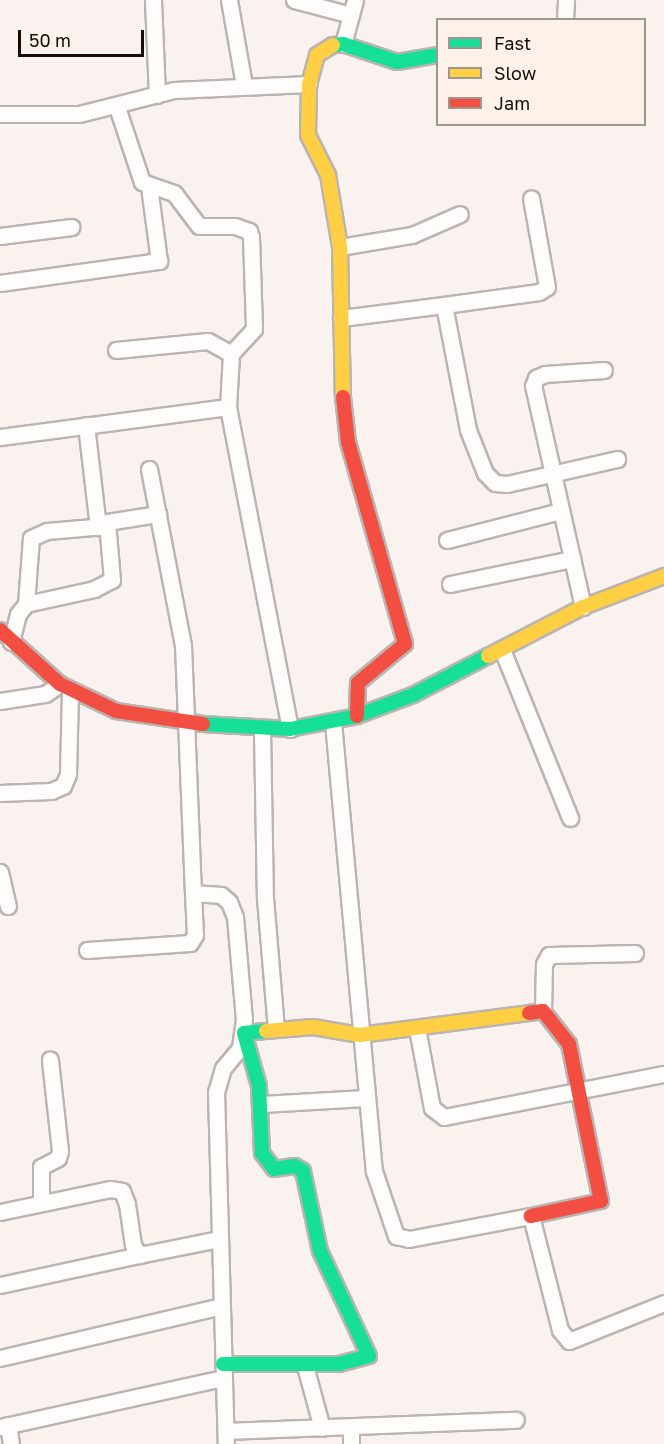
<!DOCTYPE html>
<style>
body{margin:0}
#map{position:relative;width:664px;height:1444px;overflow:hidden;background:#faf2ee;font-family:"Golos Text",sans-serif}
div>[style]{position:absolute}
.roads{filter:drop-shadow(2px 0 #bbb4b0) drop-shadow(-2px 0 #bbb4b0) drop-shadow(0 2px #bbb4b0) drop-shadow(0 -2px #bbb4b0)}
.street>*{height:15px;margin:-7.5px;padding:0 7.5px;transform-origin:7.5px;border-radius:7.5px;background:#fefdfc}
.fast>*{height:14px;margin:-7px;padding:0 7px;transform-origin:7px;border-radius:7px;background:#16e098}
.slow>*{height:14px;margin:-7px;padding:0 7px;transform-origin:7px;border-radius:7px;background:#ffcf43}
.jam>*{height:14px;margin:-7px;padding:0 7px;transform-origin:7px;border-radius:7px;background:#f24e42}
span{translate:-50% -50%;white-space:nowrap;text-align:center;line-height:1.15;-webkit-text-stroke:5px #fef1ea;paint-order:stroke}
.legend{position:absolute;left:436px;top:18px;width:210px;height:108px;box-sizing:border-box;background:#fef1ea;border:2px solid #a09690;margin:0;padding:8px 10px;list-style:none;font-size:18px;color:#140d0a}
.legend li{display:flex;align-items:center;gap:12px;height:30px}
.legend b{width:30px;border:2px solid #a09690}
.scale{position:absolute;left:18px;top:30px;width:126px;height:27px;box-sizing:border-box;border:3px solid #140d0a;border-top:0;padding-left:8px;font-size:18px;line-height:21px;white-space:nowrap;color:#140d0a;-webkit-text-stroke:4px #fef1ea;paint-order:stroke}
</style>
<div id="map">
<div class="roads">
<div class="street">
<i style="left:153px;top:0;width:95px;rotate:87.6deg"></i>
<i style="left:229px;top:0;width:86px;rotate:80deg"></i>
<i style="left:294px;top:0;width:59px;rotate:14.7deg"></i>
<i style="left:565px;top:20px;width:20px;rotate:-87deg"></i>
<i style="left:343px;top:44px;width:46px;rotate:-74.7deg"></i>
<i style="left:117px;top:107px;width:79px;rotate:71.6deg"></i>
<i style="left:142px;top:182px;width:34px;rotate:19deg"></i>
<i style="left:174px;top:193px;width:41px;rotate:52.9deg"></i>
<i style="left:199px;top:226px;width:36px"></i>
<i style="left:235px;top:226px;width:15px;rotate:20deg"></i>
<i style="left:249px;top:231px;width:6px;rotate:72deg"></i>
<i style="left:251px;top:237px;width:92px;rotate:88.1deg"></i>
<i style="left:254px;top:329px;width:34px;rotate:133deg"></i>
<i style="left:231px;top:354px;width:53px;rotate:93.2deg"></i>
<i style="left:228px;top:407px;width:328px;rotate:79.1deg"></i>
<i style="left:0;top:114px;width:79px"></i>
<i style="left:79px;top:114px;width:98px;rotate:-14.2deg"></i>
<i style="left:174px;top:90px;width:135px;rotate:-2.5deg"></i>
<i style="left:0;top:236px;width:72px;rotate:-7.2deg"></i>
<i style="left:340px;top:247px;width:73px;rotate:-9.5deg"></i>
<i style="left:412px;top:235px;width:52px;rotate:-23.6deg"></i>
<i style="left:0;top:283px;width:161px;rotate:-7.9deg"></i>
<i style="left:159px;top:261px;width:76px;rotate:-97.6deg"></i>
<i style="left:444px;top:305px;width:96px;rotate:-7.8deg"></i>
<i style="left:539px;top:292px;width:9px;rotate:-32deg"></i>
<i style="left:547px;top:287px;width:90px;rotate:-100.2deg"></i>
<i style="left:341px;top:318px;width:104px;rotate:-7.2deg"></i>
<i style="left:444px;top:305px;width:127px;rotate:79.1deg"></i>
<i style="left:468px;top:430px;width:46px;rotate:68.4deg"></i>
<i style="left:485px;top:473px;width:14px;rotate:45deg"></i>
<i style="left:495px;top:483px;width:12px;rotate:5deg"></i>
<i style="left:507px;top:484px;width:113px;rotate:-12.8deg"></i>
<i style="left:116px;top:350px;width:92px;rotate:-5.6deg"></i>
<i style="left:208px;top:341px;width:26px;rotate:29deg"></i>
<i style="left:86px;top:425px;width:103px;rotate:83.3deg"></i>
<i style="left:0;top:437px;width:230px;rotate:-7.5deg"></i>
<i style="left:149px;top:469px;width:179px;rotate:79.1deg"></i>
<i style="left:183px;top:645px;width:248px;rotate:87.7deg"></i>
<i style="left:193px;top:893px;width:28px;rotate:4deg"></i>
<i style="left:221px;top:895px;width:11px;rotate:41deg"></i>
<i style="left:229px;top:902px;width:16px;rotate:68deg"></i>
<i style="left:235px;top:917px;width:102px;rotate:85deg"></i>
<i style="left:244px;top:1019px;width:29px;rotate:98deg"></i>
<i style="left:240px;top:1048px;width:26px;rotate:130deg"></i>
<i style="left:223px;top:1068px;width:25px;rotate:106deg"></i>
<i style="left:216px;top:1092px;width:352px;rotate:88.4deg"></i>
<i style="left:447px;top:540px;width:117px;rotate:-14.4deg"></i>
<i style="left:450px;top:584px;width:125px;rotate:-11.6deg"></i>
<i style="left:26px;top:604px;width:66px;rotate:-85.7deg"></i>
<i style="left:31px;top:538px;width:17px;rotate:-24deg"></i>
<i style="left:47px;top:531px;width:58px;rotate:-4.9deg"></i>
<i style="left:583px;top:607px;width:227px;rotate:-102.7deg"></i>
<i style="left:533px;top:386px;width:9px;rotate:-69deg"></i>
<i style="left:536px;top:378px;width:10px;rotate:-24deg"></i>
<i style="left:545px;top:374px;width:59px;rotate:-3.9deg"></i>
<i style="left:11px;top:642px;width:29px;rotate:-76deg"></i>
<i style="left:18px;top:614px;width:13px;rotate:-51deg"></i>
<i style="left:26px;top:604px;width:70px;rotate:-12.4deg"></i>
<i style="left:94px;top:589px;width:20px;rotate:-27deg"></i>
<i style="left:112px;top:580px;width:58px;rotate:-94.9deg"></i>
<i style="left:107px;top:522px;width:52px;rotate:-8.9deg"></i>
<i style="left:503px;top:652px;width:179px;rotate:68deg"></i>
<i style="left:0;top:701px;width:46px;rotate:-8.8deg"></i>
<i style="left:45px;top:694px;width:18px;rotate:-34deg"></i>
<i style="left:333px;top:722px;width:451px;rotate:84.8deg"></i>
<i style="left:374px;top:1171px;width:69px;rotate:71.3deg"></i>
<i style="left:396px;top:1236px;width:13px;rotate:13deg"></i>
<i style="left:409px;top:1239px;width:124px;rotate:-10.7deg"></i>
<i style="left:531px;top:1216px;width:118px;rotate:75.7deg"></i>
<i style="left:560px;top:1330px;width:14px;rotate:51deg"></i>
<i style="left:569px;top:1341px;width:102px;rotate:-21.8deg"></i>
<i style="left:262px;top:730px;width:168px;rotate:89deg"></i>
<i style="left:265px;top:898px;width:131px;rotate:85.2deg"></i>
<i style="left:0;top:793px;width:51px;rotate:-2.2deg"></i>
<i style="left:51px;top:791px;width:13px;rotate:-23deg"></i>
<i style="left:63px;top:786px;width:13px;rotate:-67deg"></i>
<i style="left:68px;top:774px;width:84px;rotate:-88.6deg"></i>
<i style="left:0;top:872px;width:35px;rotate:77deg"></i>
<i style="left:87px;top:950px;width:103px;rotate:-3.9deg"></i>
<i style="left:190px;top:943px;width:9px;rotate:-58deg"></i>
<i style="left:195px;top:935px;width:42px;rotate:-92.7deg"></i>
<i style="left:543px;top:1011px;width:47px;rotate:-88.8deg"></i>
<i style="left:544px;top:964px;width:10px;rotate:-61deg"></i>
<i style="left:549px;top:955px;width:86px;rotate:-1.3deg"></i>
<i style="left:417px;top:1028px;width:81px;rotate:79.4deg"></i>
<i style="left:432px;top:1108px;width:15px;rotate:37deg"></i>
<i style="left:444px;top:1117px;width:224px;rotate:-11.1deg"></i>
<i style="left:261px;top:1104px;width:105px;rotate:-3.3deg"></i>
<i style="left:41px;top:1203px;width:36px;rotate:-90deg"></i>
<i style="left:41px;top:1167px;width:19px;rotate:-28deg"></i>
<i style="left:58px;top:1158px;width:7px;rotate:-74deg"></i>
<i style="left:60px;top:1151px;width:92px;rotate:-96.3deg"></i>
<i style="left:0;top:1212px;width:112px;rotate:-11.8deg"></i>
<i style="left:110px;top:1189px;width:12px;rotate:9deg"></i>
<i style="left:122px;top:1191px;width:14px;rotate:69deg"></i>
<i style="left:127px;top:1204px;width:41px;rotate:81.7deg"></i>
<i style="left:133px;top:1245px;width:12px;rotate:59deg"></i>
<i style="left:139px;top:1255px;width:82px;rotate:-11.3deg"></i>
<i style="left:0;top:1285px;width:142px;rotate:-12.2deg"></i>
<i style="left:0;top:1358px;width:227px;rotate:-13.2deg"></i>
<i style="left:305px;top:1366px;width:64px;rotate:74.7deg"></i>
<i style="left:8px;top:1425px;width:19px;rotate:81deg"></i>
<i style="left:0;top:1427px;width:228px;rotate:-12.4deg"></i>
<i style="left:351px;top:1427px;width:17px;rotate:90deg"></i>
<i style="left:226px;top:1431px;width:290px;rotate:-2.2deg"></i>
</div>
<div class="fast">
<i style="left:333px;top:45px;width:10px;rotate:-6deg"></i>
<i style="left:343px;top:44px;width:57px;rotate:18.4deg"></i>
<i style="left:397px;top:62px;width:42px;rotate:-9.7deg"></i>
<i style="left:203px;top:724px;width:87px;rotate:3.3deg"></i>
<i style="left:290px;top:729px;width:68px;rotate:-11deg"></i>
<i style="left:357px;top:716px;width:60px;rotate:-20.6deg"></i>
<i style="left:413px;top:695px;width:85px;rotate:-27.5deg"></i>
<i style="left:223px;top:1364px;width:116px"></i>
<i style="left:339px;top:1364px;width:31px;rotate:-15deg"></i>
<i style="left:369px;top:1356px;width:116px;rotate:-115deg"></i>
<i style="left:320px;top:1251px;width:82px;rotate:-102deg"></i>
<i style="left:303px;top:1171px;width:9px;rotate:-148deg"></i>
<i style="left:295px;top:1166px;width:21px;rotate:172deg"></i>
<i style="left:274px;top:1169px;width:20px;rotate:-127deg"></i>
<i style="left:262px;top:1153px;width:67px;rotate:-92.6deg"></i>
<i style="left:259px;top:1086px;width:55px;rotate:-105.8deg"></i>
<i style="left:244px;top:1033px;width:22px;rotate:-5deg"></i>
</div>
<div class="slow">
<i style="left:333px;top:45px;width:19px;rotate:148deg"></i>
<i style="left:317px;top:55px;width:30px;rotate:105deg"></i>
<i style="left:309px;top:84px;width:51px;rotate:91.1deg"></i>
<i style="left:308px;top:135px;width:45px;rotate:63.4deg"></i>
<i style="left:328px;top:175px;width:73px;rotate:80.5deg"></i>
<i style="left:340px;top:247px;width:150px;rotate:88.9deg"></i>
<i style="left:488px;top:656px;width:107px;rotate:-27.3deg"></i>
<i style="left:583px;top:607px;width:87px;rotate:-20.9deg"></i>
<i style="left:266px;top:1031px;width:47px;rotate:-4.9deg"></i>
<i style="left:313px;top:1027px;width:48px;rotate:9.7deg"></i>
<i style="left:360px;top:1035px;width:170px;rotate:-7.4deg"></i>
</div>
<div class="jam">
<i style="left:343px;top:397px;width:45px;rotate:83.7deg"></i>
<i style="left:348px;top:442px;width:210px;rotate:74.2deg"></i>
<i style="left:405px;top:644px;width:61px;rotate:140.3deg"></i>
<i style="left:358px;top:683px;width:33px;rotate:92deg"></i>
<i style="left:0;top:630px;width:81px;rotate:42deg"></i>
<i style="left:60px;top:684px;width:62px;rotate:25.7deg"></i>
<i style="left:116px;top:711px;width:88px;rotate:8.5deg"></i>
<i style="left:529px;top:1013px;width:14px;rotate:-8deg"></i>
<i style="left:543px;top:1011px;width:42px;rotate:51.8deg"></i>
<i style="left:569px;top:1044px;width:160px;rotate:78.5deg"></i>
<i style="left:601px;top:1201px;width:72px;rotate:167.9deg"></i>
</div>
</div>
<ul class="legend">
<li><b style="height:8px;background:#16e098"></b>Fast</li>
<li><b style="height:8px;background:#ffcf43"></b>Slow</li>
<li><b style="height:8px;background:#f24e42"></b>Jam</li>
</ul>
<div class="scale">50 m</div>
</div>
